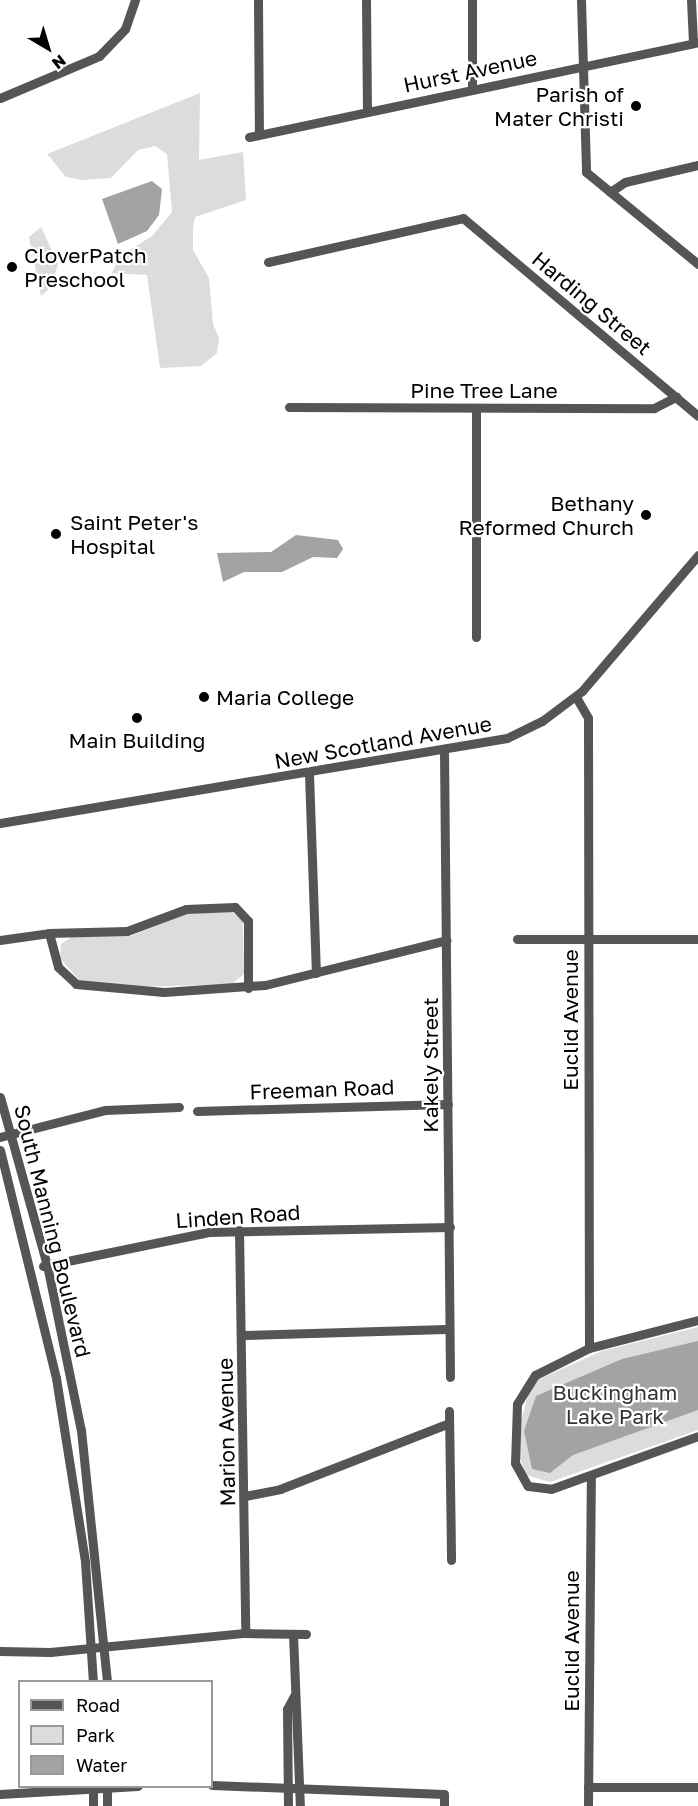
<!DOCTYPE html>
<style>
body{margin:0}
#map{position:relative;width:698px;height:1806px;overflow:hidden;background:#fff;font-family:"Golos Text",sans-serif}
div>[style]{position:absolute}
.green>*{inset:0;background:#dcdcdc}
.water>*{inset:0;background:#a3a3a3}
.minor>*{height:9px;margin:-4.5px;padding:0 4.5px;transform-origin:4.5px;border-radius:4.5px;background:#555}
.dots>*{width:16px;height:16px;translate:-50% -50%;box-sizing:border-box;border:3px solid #fff;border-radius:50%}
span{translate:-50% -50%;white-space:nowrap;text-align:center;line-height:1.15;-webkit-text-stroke:4.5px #fff;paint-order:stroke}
.street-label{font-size:21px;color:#000}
.poi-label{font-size:21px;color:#000}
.right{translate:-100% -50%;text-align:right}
.left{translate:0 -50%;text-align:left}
.park-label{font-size:21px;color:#333}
.legend{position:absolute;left:18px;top:1680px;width:195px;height:108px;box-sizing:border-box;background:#fff;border:2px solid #999;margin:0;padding:8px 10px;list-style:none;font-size:18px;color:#000}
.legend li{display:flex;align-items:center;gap:12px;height:30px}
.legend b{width:30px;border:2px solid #999}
.north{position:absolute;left:18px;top:18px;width:60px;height:60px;-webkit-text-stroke:4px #fff;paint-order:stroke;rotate:142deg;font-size:16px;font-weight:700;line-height:24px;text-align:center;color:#000}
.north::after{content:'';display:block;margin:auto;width:21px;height:27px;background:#000;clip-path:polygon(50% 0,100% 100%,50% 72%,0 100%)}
</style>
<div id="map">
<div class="green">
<i style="clip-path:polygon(200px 93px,199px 160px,243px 152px,246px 200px,195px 217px,193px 228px,193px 250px,209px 278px,213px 324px,219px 338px,217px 353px,201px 366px,160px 368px,147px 275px,112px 273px,120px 256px,152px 236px,172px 212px,167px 154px,155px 146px,138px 150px,111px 178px,82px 180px,66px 177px,47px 154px)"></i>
<i style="clip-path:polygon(41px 227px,58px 264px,51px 287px,41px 296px,29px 237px)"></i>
<i style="clip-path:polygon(232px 912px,243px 921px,244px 974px,232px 984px,141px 987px,80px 981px,60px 958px,61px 944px,73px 936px,131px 936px,189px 913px)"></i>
<i style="clip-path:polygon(698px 1327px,698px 1430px,550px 1482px,526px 1475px,519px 1455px,520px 1424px,530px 1389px,539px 1379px,602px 1351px)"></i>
</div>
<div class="water">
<i style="clip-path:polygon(152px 181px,162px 189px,159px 215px,147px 231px,118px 244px,102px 199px)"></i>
<i style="clip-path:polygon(296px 535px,338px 540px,343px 549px,337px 558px,313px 557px,282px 572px,244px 572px,223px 582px,217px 553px,271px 552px)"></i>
<i style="clip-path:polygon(698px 1341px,698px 1410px,573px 1455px,550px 1473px,532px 1469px,524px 1431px,536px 1396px,622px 1359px)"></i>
</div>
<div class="minor">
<i style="left:258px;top:0;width:134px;rotate:89.6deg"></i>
<i style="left:366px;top:0;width:111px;rotate:89.5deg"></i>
<i style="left:581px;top:0;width:172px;rotate:88.3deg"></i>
<i style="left:586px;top:172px;width:145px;rotate:39.4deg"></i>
<i style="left:691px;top:0;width:43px;rotate:87.3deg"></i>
<i style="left:472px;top:89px;width:89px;rotate:-90deg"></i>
<i style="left:0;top:98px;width:108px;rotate:-23deg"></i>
<i style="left:99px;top:56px;width:37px;rotate:-46deg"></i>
<i style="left:125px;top:29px;width:31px;rotate:-71deg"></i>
<i style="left:249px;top:137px;width:459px;rotate:-11.9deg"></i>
<i style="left:610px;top:192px;width:18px;rotate:-34deg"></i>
<i style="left:625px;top:182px;width:75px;rotate:-13.1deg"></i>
<i style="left:268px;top:262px;width:200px;rotate:-12.7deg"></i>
<i style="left:463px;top:218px;width:307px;rotate:40.1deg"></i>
<i style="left:289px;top:407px;width:365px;rotate:0.2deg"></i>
<i style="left:654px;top:408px;width:25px;rotate:-27deg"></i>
<i style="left:476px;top:637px;width:229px;rotate:-90deg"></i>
<i style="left:576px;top:697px;width:24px;rotate:60deg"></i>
<i style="left:588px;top:718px;width:630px;rotate:89.91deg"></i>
<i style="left:444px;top:752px;width:625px;rotate:89.45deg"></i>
<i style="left:309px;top:774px;width:199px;rotate:88deg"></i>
<i style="left:0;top:823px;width:514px;rotate:-9.52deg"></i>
<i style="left:507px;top:738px;width:39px;rotate:-26deg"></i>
<i style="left:542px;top:721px;width:50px;rotate:-36.9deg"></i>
<i style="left:582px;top:691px;width:179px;rotate:-49.5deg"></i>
<i style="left:49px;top:933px;width:35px;rotate:75deg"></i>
<i style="left:58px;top:967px;width:25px;rotate:43deg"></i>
<i style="left:76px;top:984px;width:88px;rotate:5.2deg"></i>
<i style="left:164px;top:992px;width:101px;rotate:-4deg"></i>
<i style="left:265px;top:985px;width:187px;rotate:-13.9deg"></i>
<i style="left:517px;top:939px;width:181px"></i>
<i style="left:0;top:940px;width:49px;rotate:-8.1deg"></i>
<i style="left:49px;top:933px;width:78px;rotate:-1.5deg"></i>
<i style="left:127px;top:931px;width:63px;rotate:-20.4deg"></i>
<i style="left:186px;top:909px;width:49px;rotate:-2.3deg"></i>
<i style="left:235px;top:907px;width:19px;rotate:47deg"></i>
<i style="left:248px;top:921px;width:67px;rotate:90deg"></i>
<i style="left:0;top:1097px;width:174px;rotate:74.4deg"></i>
<i style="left:47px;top:1265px;width:168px;rotate:78.4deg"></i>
<i style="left:81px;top:1430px;width:253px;rotate:84.1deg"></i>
<i style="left:197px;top:1111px;width:251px;rotate:-1.6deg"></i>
<i style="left:0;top:1137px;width:108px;rotate:-14.4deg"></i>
<i style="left:105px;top:1110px;width:74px;rotate:-2.3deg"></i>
<i style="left:0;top:1150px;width:235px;rotate:76.2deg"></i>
<i style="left:56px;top:1378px;width:186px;rotate:81deg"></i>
<i style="left:85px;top:1562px;width:120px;rotate:86.2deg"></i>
<i style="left:239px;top:1230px;width:403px;rotate:89.1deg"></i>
<i style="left:43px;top:1266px;width:168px;rotate:-11.6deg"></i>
<i style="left:208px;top:1232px;width:242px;rotate:-1.2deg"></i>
<i style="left:698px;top:1320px;width:113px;rotate:165.6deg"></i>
<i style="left:589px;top:1348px;width:60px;rotate:153.4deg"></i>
<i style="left:535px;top:1375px;width:34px;rotate:122deg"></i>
<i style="left:517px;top:1404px;width:59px;rotate:91.9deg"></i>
<i style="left:515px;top:1463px;width:26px;rotate:61deg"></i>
<i style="left:528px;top:1486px;width:23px;rotate:7deg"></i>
<i style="left:551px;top:1489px;width:156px;rotate:-19.8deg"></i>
<i style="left:243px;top:1335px;width:203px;rotate:-1.7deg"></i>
<i style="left:449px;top:1411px;width:149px;rotate:89.2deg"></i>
<i style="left:245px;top:1496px;width:36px;rotate:-11deg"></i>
<i style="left:280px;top:1489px;width:181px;rotate:-21.3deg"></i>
<i style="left:293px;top:1634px;width:172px;rotate:87.7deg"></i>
<i style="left:0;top:1651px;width:50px;rotate:1.1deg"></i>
<i style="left:50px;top:1652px;width:196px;rotate:-5.6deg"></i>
<i style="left:245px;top:1633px;width:61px;rotate:0.9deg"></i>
<i style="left:212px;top:1785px;width:232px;rotate:2.2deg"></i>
<i style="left:444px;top:1794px;width:12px;rotate:90deg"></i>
<i style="left:588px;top:1787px;width:110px"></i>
<i style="left:0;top:1794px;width:138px;rotate:-3.3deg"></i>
<i style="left:93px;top:1806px;width:20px;rotate:-90deg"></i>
<i style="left:107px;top:1806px;width:20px;rotate:-90deg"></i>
<i style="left:288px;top:1806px;width:97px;rotate:-90.6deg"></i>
<i style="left:287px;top:1709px;width:15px;rotate:-62deg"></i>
<i style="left:588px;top:1806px;width:329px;rotate:-89.5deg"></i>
</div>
<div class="dots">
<i style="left:636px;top:106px;background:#000"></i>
<i style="left:12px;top:267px;background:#000"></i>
<i style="left:646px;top:515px;background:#000"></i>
<i style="left:56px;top:534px;background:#000"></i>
<i style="left:204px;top:697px;background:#000"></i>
<i style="left:137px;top:718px;background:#000"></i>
</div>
<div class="street-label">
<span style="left:470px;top:71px;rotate:-12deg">Hurst Avenue</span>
<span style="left:592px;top:303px;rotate:40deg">Harding Street</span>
<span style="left:484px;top:390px">Pine Tree Lane</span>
<span style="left:383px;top:742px;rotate:-10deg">New Scotland Avenue</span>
<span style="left:570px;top:1020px;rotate:-90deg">Euclid Avenue</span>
<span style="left:430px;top:1065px;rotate:-90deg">Kakely Street</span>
<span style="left:322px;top:1089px;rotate:-2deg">Freeman Road</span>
<span style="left:238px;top:1216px;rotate:-4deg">Linden Road</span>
<span style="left:53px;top:1231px;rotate:76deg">South Manning Boulevard</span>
<span style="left:226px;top:1432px;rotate:-91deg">Marion Avenue</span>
<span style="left:571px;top:1641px;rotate:-90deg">Euclid Avenue</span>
</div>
<div class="poi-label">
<span class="right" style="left:624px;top:106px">Parish of<br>Mater Christi</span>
<span class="left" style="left:24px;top:267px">CloverPatch<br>Preschool</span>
<span class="right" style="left:634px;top:515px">Bethany<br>Reformed Church</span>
<span class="left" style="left:70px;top:534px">Saint Peter's<br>Hospital</span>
<span class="left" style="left:216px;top:697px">Maria College</span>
<span style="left:137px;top:740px">Main Building</span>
</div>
<div class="park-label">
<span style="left:615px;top:1404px">Buckingham<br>Lake Park</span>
</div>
<ul class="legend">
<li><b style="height:8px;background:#555"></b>Road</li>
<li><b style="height:16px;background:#dcdcdc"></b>Park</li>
<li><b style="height:16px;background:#a3a3a3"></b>Water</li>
</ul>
<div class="north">N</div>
</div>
